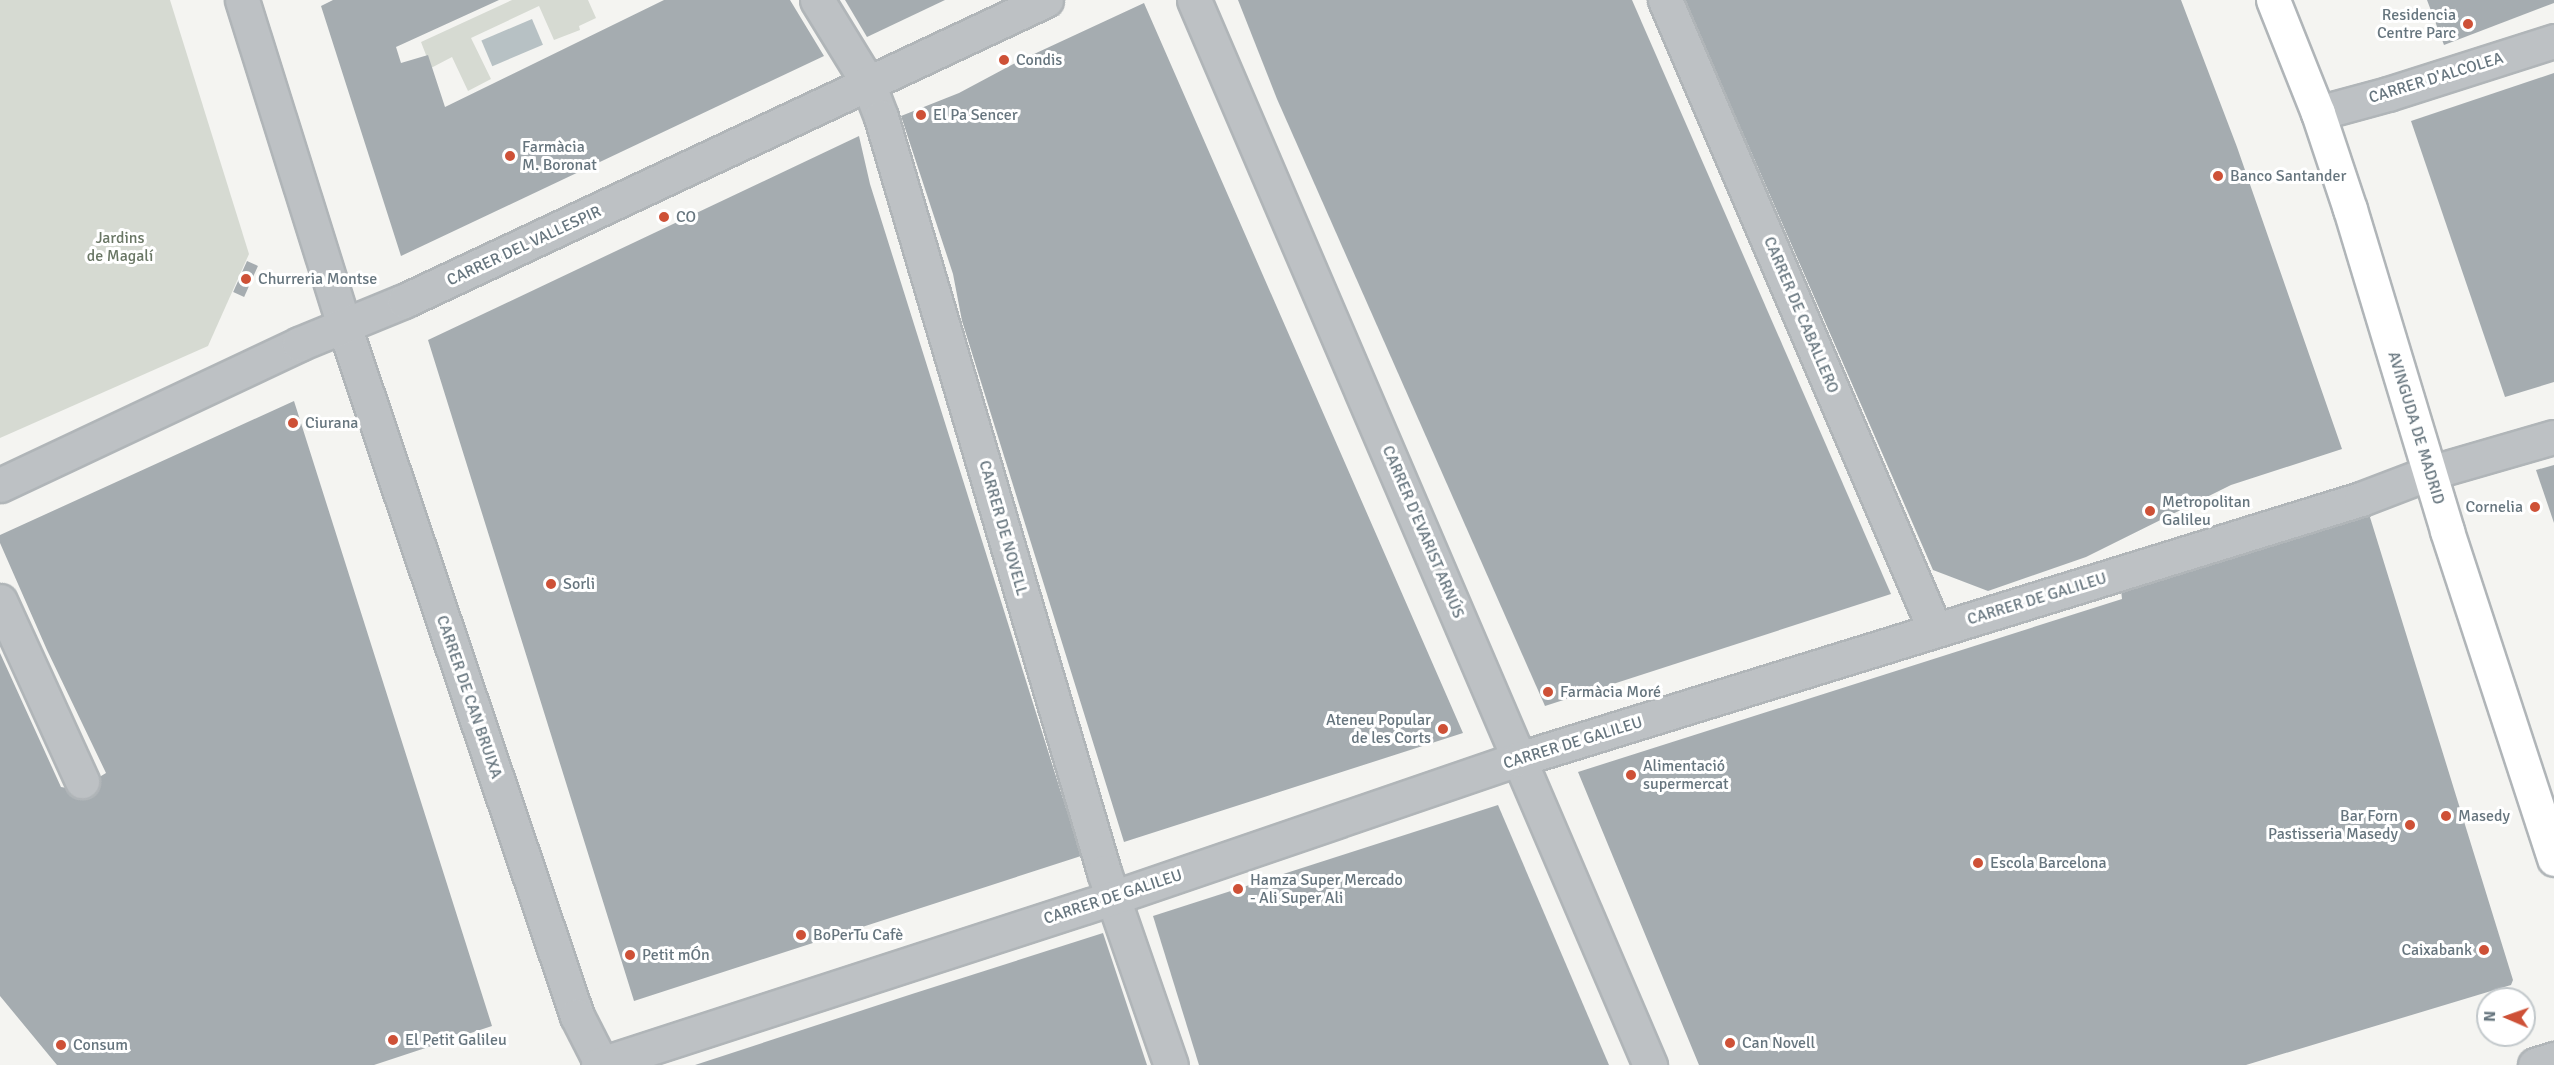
<!DOCTYPE html>
<meta charset="utf-8">
<style>
body{margin:0}
#map{position:relative;width:2554px;height:1065px;overflow:hidden;background:#f4f4f1;font-family:Signika,sans-serif}
div>[style]{position:absolute}
.green>*{inset:0;background:#d6dad2}
.water>*{inset:0;background:#b7c1c4;transform-origin:0 0}
.building>*{inset:0;background:#a5acb0;transform-origin:0 0}
.roads{filter:drop-shadow(2px 0 #b0b5b8) drop-shadow(-2px 0 #b0b5b8) drop-shadow(0 2px #b0b5b8) drop-shadow(0 -2px #b0b5b8)}
.minor>*{height:33px;margin:-16.5px;padding:0 16.5px;transform-origin:16.5px;border-radius:16.5px;background:#bdc1c4}
.secondary>*{height:33px;margin:-16.5px;padding:0 16.5px;transform-origin:16.5px;border-radius:16.5px;background:#fff}
.dots>*{width:16px;height:16px;translate:-50% -50%;box-sizing:border-box;border:3px solid #fff;border-radius:50%}
span{translate:-50% -50%;white-space:nowrap;text-align:center;line-height:1.15;-webkit-text-stroke:6px #fff;paint-order:stroke}
.poi-label{font-size:16px;color:#66757e}
.right{translate:-100% -50%;text-align:right}
.left{translate:0 -50%;text-align:left}
.street-label{font-size:16px;color:#66757e}
.park-label{font-size:16px;color:#697664}
.north{position:absolute;left:2476px;top:987px;width:60px;height:60px;box-sizing:border-box;background:#fff;border:2px solid #c2c8cb;border-radius:50%;rotate:272deg;font-size:16px;font-weight:700;line-height:24px;text-align:center;color:#66757e}
.north::after{content:'';display:block;margin:auto;width:21px;height:27px;background:#ce5137;clip-path:polygon(50% 0,100% 100%,50% 72%,0 100%)}
</style>
<div id="map">
<div class="green">
<i style="clip-path:polygon(0 0,170px 0,249px 254px,208px 346px,0 438px)"></i>
<i style="clip-path:polygon(512px 0,588px 0,596px 18px,579px 26px,580px 30px,554px 40px,539px 6px,471px 38px,491px 79px,468px 91px,452px 57px,431px 68px,421px 42px)"></i>
</div>
<div class="water">
<i style="left:532px;top:19px;width:28px;height:55px;rotate:67deg"></i>
</div>
<div class="building">
<i style="clip-path:polygon(333px 0,499px 0,396px 47px,401px 63px,428px 55px,445px 107px,664px 0,790px 0,824px 56px,401px 256px,321px 6px)"></i>
<i style="clip-path:polygon(845px 0,945px 0,867px 37px)"></i>
<i style="clip-path:polygon(1238px 0,1632px 0,1891px 594px,1545px 706px,1277px 99px)"></i>
<i style="clip-path:polygon(1685px 0,2181px 0,2237px 147px,2342px 449px,2231px 485px,2086px 557px,1988px 591px,1933px 570px)"></i>
<i style="clip-path:polygon(2427px 0,2554px 0,2554px 3px,2444px 45px)"></i>
<i style="clip-path:polygon(1144px 3px,1463px 733px,1124px 842px,962px 321px,953px 274px,901px 116px,959px 93px,1019px 61px)"></i>
<i style="clip-path:polygon(2554px 73px,2554px 382px,2505px 397px,2411px 121px)"></i>
<i style="clip-path:polygon(859px 136px,870px 184px,1081px 856px,634px 1001px,428px 340px)"></i>
<i style="left:247px;top:261px;width:12px;height:34px;rotate:24deg"></i>
<i style="clip-path:polygon(294px 401px,492px 1026px,374px 1065px,57px 1065px,0 996px,0 653px,61px 787px,78px 790px,106px 773px,47px 650px,0 543px,0 535px)"></i>
<i style="clip-path:polygon(2554px 465px,2554px 523px,2536px 470px)"></i>
<i style="clip-path:polygon(2365px 512px,2369px 514px,2513px 980px,2511px 985px,2246px 1065px,1699px 1065px,1578px 772px,2122px 599px,2121px 590px)"></i>
<i style="clip-path:polygon(1498px 805px,1609px 1065px,1199px 1065px,1153px 916px)"></i>
<i style="clip-path:polygon(1103px 933px,1147px 1065px,695px 1065px,912px 994px)"></i>
</div>
<div class="roads">
<div class="minor">
<i style="left:242px;top:0;width:342px;rotate:72.6deg"></i>
<i style="left:344px;top:326px;width:728px;rotate:71.34deg"></i>
<i style="left:577px;top:1016px;width:55px;rotate:63deg"></i>
<i style="left:817px;top:0;width:97px;rotate:58.4deg"></i>
<i style="left:868px;top:83px;width:36px;rotate:69deg"></i>
<i style="left:881px;top:117px;width:787px;rotate:73.54deg"></i>
<i style="left:1104px;top:872px;width:204px;rotate:70.9deg"></i>
<i style="left:1194px;top:0;width:1159px;rotate:66.82deg"></i>
<i style="left:1665px;top:0;width:685px;rotate:66.8deg"></i>
<i style="left:2318px;top:113px;width:73px;rotate:-15.2deg"></i>
<i style="left:2388px;top:94px;width:174px;rotate:-17.7deg"></i>
<i style="left:0;top:485px;width:331px;rotate:-25.2deg"></i>
<i style="left:299px;top:344px;width:113px;rotate:-22.3deg"></i>
<i style="left:404px;top:301px;width:709px;rotate:-25.12deg"></i>
<i style="left:0;top:601px;width:198px;rotate:65.5deg"></i>
<i style="left:598px;top:1065px;width:540px;rotate:-18deg"></i>
<i style="left:1112px;top:898px;width:430px;rotate:-18.9deg"></i>
<i style="left:1519px;top:759px;width:881px;rotate:-17.16deg"></i>
<i style="left:2361px;top:499px;width:73px;rotate:-20.9deg"></i>
<i style="left:2429px;top:473px;width:130px;rotate:-16.1deg"></i>
<i style="left:2535px;top:1065px;width:20px;rotate:-18deg"></i>
</div>
<div class="secondary">
<i style="left:2273px;top:0;width:122px;rotate:68.3deg"></i>
<i style="left:2318px;top:113px;width:101px;rotate:71.6deg"></i>
<i style="left:2350px;top:209px;width:336px;rotate:73.2deg"></i>
<i style="left:2447px;top:531px;width:345px;rotate:71.9deg"></i>
</div>
</div>
<div class="dots">
<i style="left:2468px;top:24px;background:#ce5137"></i>
<i style="left:1004px;top:60px;background:#ce5137"></i>
<i style="left:921px;top:115px;background:#ce5137"></i>
<i style="left:510px;top:156px;background:#ce5137"></i>
<i style="left:2218px;top:176px;background:#ce5137"></i>
<i style="left:664px;top:217px;background:#ce5137"></i>
<i style="left:246px;top:279px;background:#ce5137"></i>
<i style="left:293px;top:423px;background:#ce5137"></i>
<i style="left:2535px;top:507px;background:#ce5137"></i>
<i style="left:2150px;top:511px;background:#ce5137"></i>
<i style="left:551px;top:584px;background:#ce5137"></i>
<i style="left:1548px;top:692px;background:#ce5137"></i>
<i style="left:1443px;top:729px;background:#ce5137"></i>
<i style="left:1631px;top:775px;background:#ce5137"></i>
<i style="left:2446px;top:816px;background:#ce5137"></i>
<i style="left:2410px;top:825px;background:#ce5137"></i>
<i style="left:1978px;top:863px;background:#ce5137"></i>
<i style="left:1238px;top:889px;background:#ce5137"></i>
<i style="left:801px;top:935px;background:#ce5137"></i>
<i style="left:2484px;top:950px;background:#ce5137"></i>
<i style="left:630px;top:955px;background:#ce5137"></i>
<i style="left:393px;top:1040px;background:#ce5137"></i>
<i style="left:1730px;top:1043px;background:#ce5137"></i>
<i style="left:61px;top:1045px;background:#ce5137"></i>
</div>
<div class="poi-label">
<span class="right" style="left:2456px;top:24px">Residencia<br>Centre Parc</span>
<span class="left" style="left:1016px;top:60px">Condis</span>
<span class="left" style="left:933px;top:115px">El Pa Sencer</span>
<span class="left" style="left:522px;top:156px">Farmàcia<br>M. Boronat</span>
<span class="left" style="left:2230px;top:176px">Banco Santander</span>
<span class="left" style="left:676px;top:217px">CO</span>
<span class="left" style="left:258px;top:279px">Churreria Montse</span>
<span class="left" style="left:305px;top:423px">Ciurana</span>
<span class="left" style="left:2162px;top:511px">Metropolitan<br>Galileu</span>
<span class="right" style="left:2523px;top:507px">Cornelia</span>
<span class="left" style="left:563px;top:584px">Sorli</span>
<span class="left" style="left:1560px;top:692px">Farmàcia Moré</span>
<span class="right" style="left:1431px;top:729px">Ateneu Popular<br>de les Corts</span>
<span class="left" style="left:1643px;top:775px">Alimentació<br>supermercat</span>
<span class="right" style="left:2398px;top:825px">Bar Forn<br>Pastisseria Masedy</span>
<span class="left" style="left:2458px;top:816px">Masedy</span>
<span class="left" style="left:1990px;top:863px">Escola Barcelona</span>
<span class="left" style="left:1250px;top:889px">Hamza Super Mercado<br>- Ali Super Ali</span>
<span class="left" style="left:813px;top:935px">BoPerTu Cafè</span>
<span class="right" style="left:2472px;top:950px">Caixabank</span>
<span class="left" style="left:642px;top:955px">Petit mÓn</span>
<span class="left" style="left:405px;top:1040px">El Petit Galileu</span>
<span class="left" style="left:1742px;top:1043px">Can Novell</span>
<span class="left" style="left:73px;top:1045px">Consum</span>
</div>
<div class="street-label">
<span style="left:2436px;top:78px;rotate:-17deg">CARRER D'ALCOLEA</span>
<span style="left:524px;top:246px;rotate:-25deg">CARRER DEL VALLESPIR</span>
<span style="left:1801px;top:315px;rotate:67deg">CARRER DE CABALLERO</span>
<span style="left:2416px;top:428px;rotate:73deg">AVINGUDA DE MADRID</span>
<span style="left:1003px;top:528px;rotate:74deg">CARRER DE NOVELL</span>
<span style="left:1423px;top:532px;rotate:67deg">CARRER D'EVARIST ARNÚS</span>
<span style="left:2037px;top:599px;rotate:-17deg">CARRER DE GALILEU</span>
<span style="left:469px;top:697px;rotate:71deg">CARRER DE CAN BRUIXA</span>
<span style="left:1573px;top:743px;rotate:-17deg">CARRER DE GALILEU</span>
<span style="left:1113px;top:897px;rotate:-18deg">CARRER DE GALILEU</span>
</div>
<div class="park-label">
<span style="left:120px;top:247px">Jardins<br>de Magalí</span>
</div>
<div class="north">N</div>
</div>
